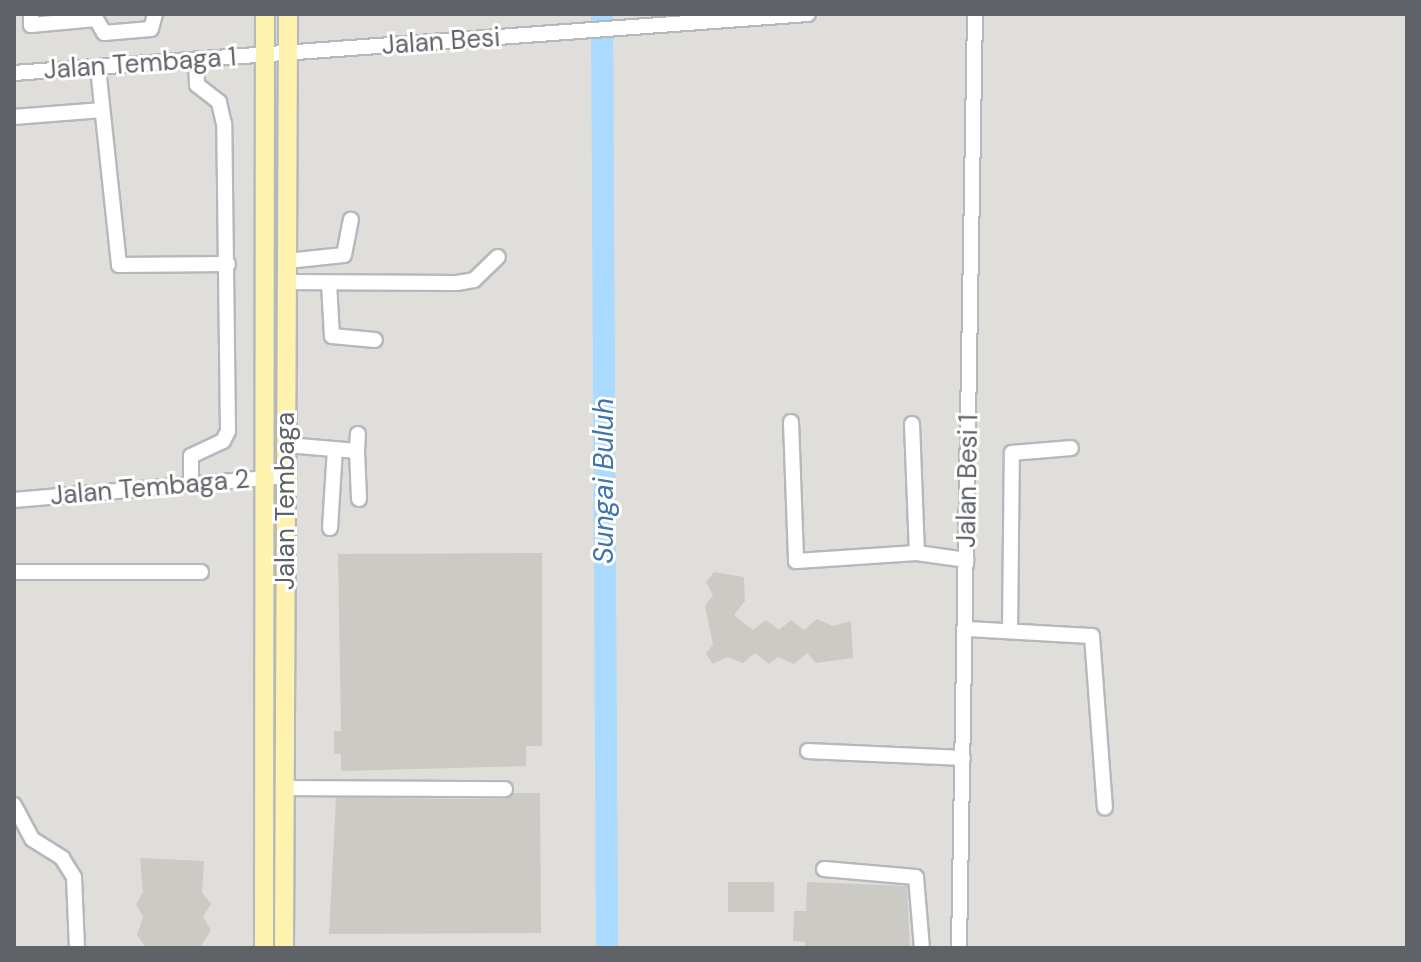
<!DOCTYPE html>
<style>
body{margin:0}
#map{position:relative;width:1421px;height:962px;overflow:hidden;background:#f1efe8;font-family:"DM Sans",sans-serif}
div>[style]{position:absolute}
.industrial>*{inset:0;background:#e0deda;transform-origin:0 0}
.river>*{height:22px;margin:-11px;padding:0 11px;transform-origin:11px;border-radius:11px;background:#aadaff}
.building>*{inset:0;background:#cccac5;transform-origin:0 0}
.roads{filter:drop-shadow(2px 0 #b5b8bc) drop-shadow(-2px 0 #b5b8bc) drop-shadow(0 2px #b5b8bc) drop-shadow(0 -2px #b5b8bc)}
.minor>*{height:14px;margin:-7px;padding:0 7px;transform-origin:7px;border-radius:7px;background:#fff}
.major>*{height:18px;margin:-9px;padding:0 9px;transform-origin:9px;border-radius:9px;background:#fff2af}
span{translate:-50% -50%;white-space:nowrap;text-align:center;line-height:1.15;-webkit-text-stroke:6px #fff;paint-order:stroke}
.street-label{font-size:26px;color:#5f6368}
.water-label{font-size:28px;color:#4174aa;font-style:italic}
.frame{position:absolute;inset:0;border:16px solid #5f6368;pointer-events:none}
</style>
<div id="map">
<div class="industrial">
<i style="left:14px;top:14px;width:1393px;height:934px"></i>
</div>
<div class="river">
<i style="left:602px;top:14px;width:934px;rotate:89.69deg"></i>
</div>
<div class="building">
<i style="clip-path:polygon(542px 553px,542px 746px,526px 746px,526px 766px,341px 771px,341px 754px,334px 754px,334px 731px,341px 731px,338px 554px)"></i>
<i style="clip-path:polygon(714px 572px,744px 577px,745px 601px,734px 615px,753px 630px,766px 620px,779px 630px,791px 620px,804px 630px,817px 619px,833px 626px,851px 621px,853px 658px,816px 663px,807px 653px,794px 664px,778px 657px,769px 664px,755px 653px,743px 663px,727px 657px,713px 664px,706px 654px,713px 644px,705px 606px,713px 595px,706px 582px)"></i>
<i style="clip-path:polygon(514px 793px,540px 793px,541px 933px,329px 934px,336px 798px,505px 799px)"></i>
<i style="clip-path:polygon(140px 858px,204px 861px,202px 892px,211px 904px,203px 917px,211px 930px,200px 948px,146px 948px,137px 935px,143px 917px,136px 904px,143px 892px)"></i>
<i style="left:728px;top:882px;width:46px;height:30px"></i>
<i style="clip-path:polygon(807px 882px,907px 886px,910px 948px,805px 948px,805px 942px,793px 941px,794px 911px,806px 911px)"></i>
</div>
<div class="roads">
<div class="minor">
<i style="left:31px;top:14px;width:11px;rotate:90deg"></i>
<i style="left:31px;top:25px;width:65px;rotate:-5.3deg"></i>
<i style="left:96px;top:19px;width:16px;rotate:60deg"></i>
<i style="left:104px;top:33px;width:47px;rotate:-4.9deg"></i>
<i style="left:151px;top:29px;width:16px;rotate:-75deg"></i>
<i style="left:98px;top:68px;width:198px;rotate:83.9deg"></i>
<i style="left:119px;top:265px;width:109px;rotate:-0.5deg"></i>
<i style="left:14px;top:73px;width:796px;rotate:-4.25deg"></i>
<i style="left:14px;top:117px;width:88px;rotate:-4.5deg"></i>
<i style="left:287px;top:261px;width:57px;rotate:-6deg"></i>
<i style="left:344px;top:255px;width:36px;rotate:-79deg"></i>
<i style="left:287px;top:282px;width:170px;rotate:0.3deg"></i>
<i style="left:457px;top:283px;width:17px;rotate:-10deg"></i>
<i style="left:474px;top:280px;width:33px;rotate:-44deg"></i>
<i style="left:329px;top:283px;width:53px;rotate:86.8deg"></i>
<i style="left:332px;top:336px;width:43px;rotate:5.3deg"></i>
<i style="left:791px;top:422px;width:139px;rotate:87.9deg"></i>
<i style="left:796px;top:561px;width:121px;rotate:-3.8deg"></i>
<i style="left:912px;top:424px;width:129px;rotate:87.8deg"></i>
<i style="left:917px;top:553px;width:50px;rotate:8deg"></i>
<i style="left:287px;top:445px;width:70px;rotate:4.9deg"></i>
<i style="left:357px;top:451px;width:48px;rotate:87.6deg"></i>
<i style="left:357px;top:451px;width:17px;rotate:-87deg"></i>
<i style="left:191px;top:485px;width:29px;rotate:-90deg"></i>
<i style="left:191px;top:456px;width:35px;rotate:-25deg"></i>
<i style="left:223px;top:441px;width:11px;rotate:-63deg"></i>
<i style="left:228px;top:431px;width:307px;rotate:-90.7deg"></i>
<i style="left:224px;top:124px;width:23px;rotate:-103deg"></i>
<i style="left:219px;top:102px;width:28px;rotate:-142deg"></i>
<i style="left:197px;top:85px;width:25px;rotate:-92deg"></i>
<i style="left:14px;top:500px;width:274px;rotate:-5deg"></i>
<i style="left:330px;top:528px;width:79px;rotate:-86.4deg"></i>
<i style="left:14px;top:572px;width:187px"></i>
<i style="left:966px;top:629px;width:126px;rotate:3.2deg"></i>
<i style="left:1092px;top:636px;width:172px;rotate:85.7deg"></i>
<i style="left:1010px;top:630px;width:177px;rotate:-89.4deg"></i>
<i style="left:1012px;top:453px;width:59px;rotate:-4.8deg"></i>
<i style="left:808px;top:751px;width:155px;rotate:2.6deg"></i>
<i style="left:285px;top:788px;width:220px;rotate:0.3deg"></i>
<i style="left:14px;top:805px;width:38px;rotate:62deg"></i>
<i style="left:32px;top:839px;width:36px;rotate:32deg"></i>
<i style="left:62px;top:858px;width:22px;rotate:58deg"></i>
<i style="left:74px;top:877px;width:71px;rotate:87.6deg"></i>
<i style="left:824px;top:869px;width:92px;rotate:5deg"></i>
<i style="left:916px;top:877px;width:71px;rotate:85.2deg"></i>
<i style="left:959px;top:948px;width:934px;rotate:-89.02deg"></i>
</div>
<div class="major">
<i style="left:264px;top:948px;width:934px;rotate:-89.94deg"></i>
<i style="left:284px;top:948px;width:934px;rotate:-89.75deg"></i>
</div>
</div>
<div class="street-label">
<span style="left:441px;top:42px;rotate:-4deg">Jalan Besi</span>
<span style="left:140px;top:64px;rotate:-4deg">Jalan Tembaga 1</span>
<span style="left:968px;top:481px;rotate:-89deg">Jalan Besi 1</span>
<span style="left:150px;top:488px;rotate:-5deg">Jalan Tembaga 2</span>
<span style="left:286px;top:501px;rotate:-90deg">Jalan Tembaga</span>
</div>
<div class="water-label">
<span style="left:604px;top:481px;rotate:-90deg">Sungai Buluh</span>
</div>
<div class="frame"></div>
</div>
